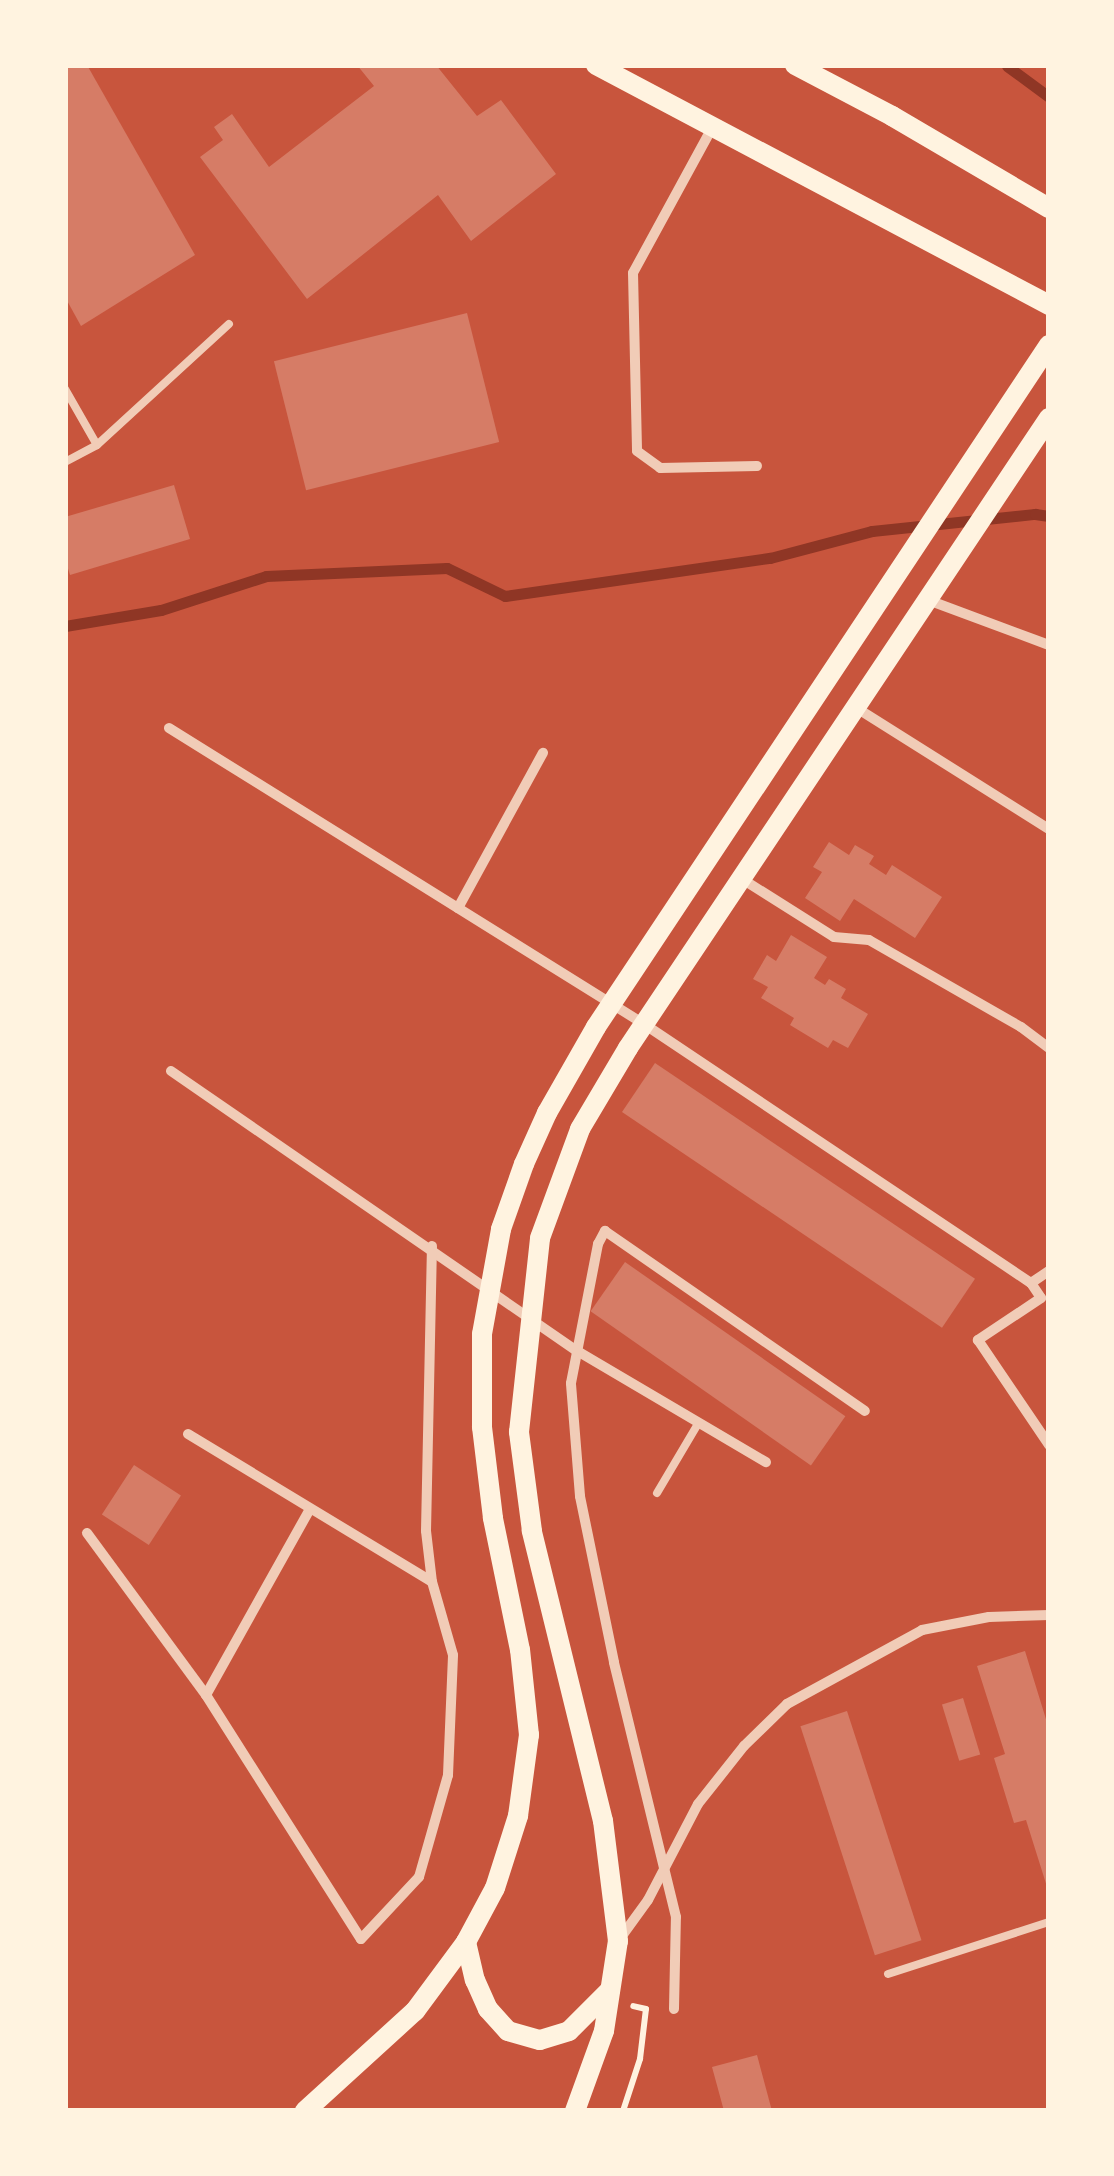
<!DOCTYPE html>
<style>
body{margin:0}
#map{position:relative;width:1114px;height:2176px;overflow:hidden;background:#c8553d;font-family:"Source Sans 3",sans-serif}
div>[style]{position:absolute}
.stream>*{height:11px;margin:-5.5px;padding:0 5.5px;transform-origin:5.5px;border-radius:5.5px;background:#8f3625}
.building>*{inset:0;background:#d67c66;transform-origin:0 0}
.path>*{height:6px;margin:-3px;padding:0 3px;transform-origin:3px;border-radius:3px;background:#fff3e0}
.service>*{height:8px;margin:-4px;padding:0 4px;transform-origin:4px;border-radius:4px;background:#f1ccb7}
.minor>*{height:10px;margin:-5px;padding:0 5px;transform-origin:5px;border-radius:5px;background:#f1ccb7}
.secondary>*{height:20px;margin:-10px;padding:0 10px;transform-origin:10px;border-radius:10px;background:#fff3e0}
span{translate:-50% -50%;white-space:nowrap;text-align:center;line-height:1.15;-webkit-text-stroke:10px #fff3e0;paint-order:stroke}
.frame{position:absolute;inset:0;border:68px solid #fff3e0;pointer-events:none}
</style>
<div id="map">
<div class="stream">
<i style="left:1007px;top:66px;width:52px;rotate:36.4deg"></i>
<i style="left:65px;top:626px;width:97px;rotate:-9.5deg"></i>
<i style="left:161px;top:610px;width:110px;rotate:-17.9deg"></i>
<i style="left:266px;top:576px;width:181px;rotate:-2.5deg"></i>
<i style="left:447px;top:568px;width:64px;rotate:25.8deg"></i>
<i style="left:505px;top:596px;width:268px;rotate:-8.2deg"></i>
<i style="left:770px;top:558px;width:106px;rotate:-14.8deg"></i>
<i style="left:872px;top:531px;width:164px;rotate:-6deg"></i>
<i style="left:1035px;top:514px;width:14px;rotate:8deg"></i>
</div>
<div class="building">
<i style="clip-path:polygon(65px 65px,87px 65px,195px 255px,81px 326px,65px 297px)"></i>
<i style="clip-path:polygon(357px 65px,436px 65px,477px 116px,501px 100px,556px 174px,471px 241px,438px 195px,307px 299px,200px 157px,223px 140px,214px 127px,232px 114px,269px 167px,374px 86px)"></i>
<i style="left:467px;top:313px;width:133px;height:199px;rotate:76deg"></i>
<i style="clip-path:polygon(174px 485px,190px 539px,70px 575px,65px 559px,65px 517px)"></i>
<i style="clip-path:polygon(829px 842px,849px 855px,855px 845px,874px 856px,869px 864px,886px 875px,892px 865px,942px 897px,915px 938px,854px 899px,840px 921px,805px 898px,822px 872px,813px 867px)"></i>
<i style="clip-path:polygon(791px 935px,827px 957px,814px 978px,825px 985px,829px 979px,846px 989px,841px 998px,868px 1014px,848px 1048px,833px 1040px,828px 1048px,790px 1025px,794px 1018px,761px 998px,768px 987px,753px 979px,767px 955px,776px 961px)"></i>
<i style="left:655px;top:1063px;width:386px;height:59px;rotate:34deg"></i>
<i style="left:625px;top:1262px;width:269px;height:60px;rotate:35deg"></i>
<i style="left:134px;top:1465px;width:56px;height:59px;rotate:33deg"></i>
<i style="clip-path:polygon(1025px 1651px,1049px 1729px,1048px 1890px,1026px 1820px,1014px 1823px,994px 1758px,1005px 1754px,977px 1666px)"></i>
<i style="left:963px;top:1698px;width:59px;height:22px;rotate:73deg"></i>
<i style="left:847px;top:1711px;width:241px;height:49px;rotate:72deg"></i>
<i style="clip-path:polygon(757px 2055px,772px 2111px,724px 2111px,712px 2067px)"></i>
</div>
<div class="path">
<i style="left:623px;top:2111px;width:55px;rotate:-71.9deg"></i>
<i style="left:640px;top:2059px;width:50px;rotate:-83.2deg"></i>
<i style="left:646px;top:2009px;width:13px;rotate:-167deg"></i>
</div>
<div class="service">
<i style="left:65px;top:389px;width:64px;rotate:60.3deg"></i>
<i style="left:65px;top:462px;width:36px;rotate:-28deg"></i>
<i style="left:97px;top:445px;width:179px;rotate:-42.5deg"></i>
<i style="left:657px;top:1493px;width:82px;rotate:-59.4deg"></i>
<i style="left:888px;top:1974px;width:169px;rotate:-17.9deg"></i>
</div>
<div class="minor">
<i style="left:712px;top:128px;width:165px;rotate:118.6deg"></i>
<i style="left:633px;top:273px;width:178px;rotate:88.7deg"></i>
<i style="left:637px;top:451px;width:29px;rotate:36deg"></i>
<i style="left:660px;top:468px;width:97px;rotate:-1.2deg"></i>
<i style="left:928px;top:600px;width:129px;rotate:20.4deg"></i>
<i style="left:855px;top:707px;width:229px;rotate:32.2deg"></i>
<i style="left:169px;top:728px;width:560px;rotate:31.93deg"></i>
<i style="left:644px;top:1024px;width:466px;rotate:33.8deg"></i>
<i style="left:1031px;top:1283px;width:18px;rotate:56deg"></i>
<i style="left:1041px;top:1298px;width:76px;rotate:146.3deg"></i>
<i style="left:978px;top:1340px;width:127px;rotate:55.9deg"></i>
<i style="left:739px;top:877px;width:112px;rotate:32.3deg"></i>
<i style="left:834px;top:937px;width:35px;rotate:5deg"></i>
<i style="left:869px;top:940px;width:175px;rotate:29.8deg"></i>
<i style="left:1021px;top:1027px;width:35px;rotate:37deg"></i>
<i style="left:458px;top:908px;width:177px;rotate:-61.3deg"></i>
<i style="left:171px;top:1071px;width:495px;rotate:34.6deg"></i>
<i style="left:579px;top:1352px;width:217px;rotate:30.5deg"></i>
<i style="left:1031px;top:1283px;width:22px;rotate:-34deg"></i>
<i style="left:188px;top:1434px;width:285px;rotate:31.2deg"></i>
<i style="left:87px;top:1533px;width:201px;rotate:53.7deg"></i>
<i style="left:206px;top:1695px;width:289px;rotate:57.6deg"></i>
<i style="left:361px;top:1939px;width:85px;rotate:-46.9deg"></i>
<i style="left:419px;top:1877px;width:106px;rotate:-74.1deg"></i>
<i style="left:448px;top:1775px;width:120px;rotate:-87.6deg"></i>
<i style="left:453px;top:1655px;width:76px;rotate:-106deg"></i>
<i style="left:432px;top:1582px;width:51px;rotate:-96.7deg"></i>
<i style="left:426px;top:1531px;width:285px;rotate:-88.8deg"></i>
<i style="left:206px;top:1695px;width:213px;rotate:-60.8deg"></i>
<i style="left:619px;top:1940px;width:49px;rotate:-54.1deg"></i>
<i style="left:648px;top:1900px;width:108px;rotate:-62.5deg"></i>
<i style="left:698px;top:1804px;width:74px;rotate:-51.6deg"></i>
<i style="left:744px;top:1746px;width:60px;rotate:-44.3deg"></i>
<i style="left:787px;top:1704px;width:154px;rotate:-28.7deg"></i>
<i style="left:922px;top:1630px;width:68px;rotate:-11deg"></i>
<i style="left:989px;top:1617px;width:60px;rotate:-1.9deg"></i>
<i style="left:674px;top:2009px;width:92px;rotate:-88.8deg"></i>
<i style="left:676px;top:1917px;width:262px;rotate:-103.7deg"></i>
<i style="left:614px;top:1662px;width:169px;rotate:-101.6deg"></i>
<i style="left:580px;top:1496px;width:113px;rotate:-94.6deg"></i>
<i style="left:571px;top:1383px;width:142px;rotate:-79deg"></i>
<i style="left:598px;top:1244px;width:15px;rotate:-62deg"></i>
<i style="left:605px;top:1231px;width:316px;rotate:34.7deg"></i>
</div>
<div class="secondary">
<i style="left:596px;top:65px;width:513px;rotate:27.91deg"></i>
<i style="left:795px;top:65px;width:110px;rotate:27.7deg"></i>
<i style="left:892px;top:116px;width:182px;rotate:30.4deg"></i>
<i style="left:466px;top:1942px;width:39px;rotate:77deg"></i>
<i style="left:475px;top:1980px;width:32px;rotate:66deg"></i>
<i style="left:488px;top:2009px;width:30px;rotate:48deg"></i>
<i style="left:508px;top:2031px;width:33px;rotate:16deg"></i>
<i style="left:540px;top:2040px;width:30px;rotate:-17deg"></i>
<i style="left:569px;top:2031px;width:58px;rotate:-45deg"></i>
<i style="left:305px;top:2111px;width:149px;rotate:-42.3deg"></i>
<i style="left:415px;top:2011px;width:86px;rotate:-53.5deg"></i>
<i style="left:466px;top:1942px;width:61px;rotate:-61.8deg"></i>
<i style="left:495px;top:1888px;width:76px;rotate:-72.3deg"></i>
<i style="left:518px;top:1816px;width:82px;rotate:-82.3deg"></i>
<i style="left:529px;top:1735px;width:85px;rotate:-96deg"></i>
<i style="left:520px;top:1650px;width:135px;rotate:-101.6deg"></i>
<i style="left:493px;top:1518px;width:92px;rotate:-96.9deg"></i>
<i style="left:482px;top:1427px;width:93px;rotate:-90deg"></i>
<i style="left:482px;top:1334px;width:107px;rotate:-79.7deg"></i>
<i style="left:501px;top:1229px;width:69px;rotate:-70.5deg"></i>
<i style="left:524px;top:1164px;width:56px;rotate:-65.7deg"></i>
<i style="left:547px;top:1113px;width:99px;rotate:-60.3deg"></i>
<i style="left:596px;top:1027px;width:819px;rotate:-56.41deg"></i>
<i style="left:575px;top:2111px;width:85px;rotate:-70.1deg"></i>
<i style="left:604px;top:2031px;width:91px;rotate:-81.2deg"></i>
<i style="left:618px;top:1941px;width:121px;rotate:-97.1deg"></i>
<i style="left:603px;top:1821px;width:299px;rotate:-103.8deg"></i>
<i style="left:532px;top:1531px;width:100px;rotate:-97.5deg"></i>
<i style="left:519px;top:1432px;width:195px;rotate:-83.8deg"></i>
<i style="left:540px;top:1238px;width:116px;rotate:-69.8deg"></i>
<i style="left:580px;top:1129px;width:94px;rotate:-59.3deg"></i>
<i style="left:628px;top:1048px;width:758px;rotate:-56.25deg"></i>
</div>
<div class="frame"></div>
</div>
